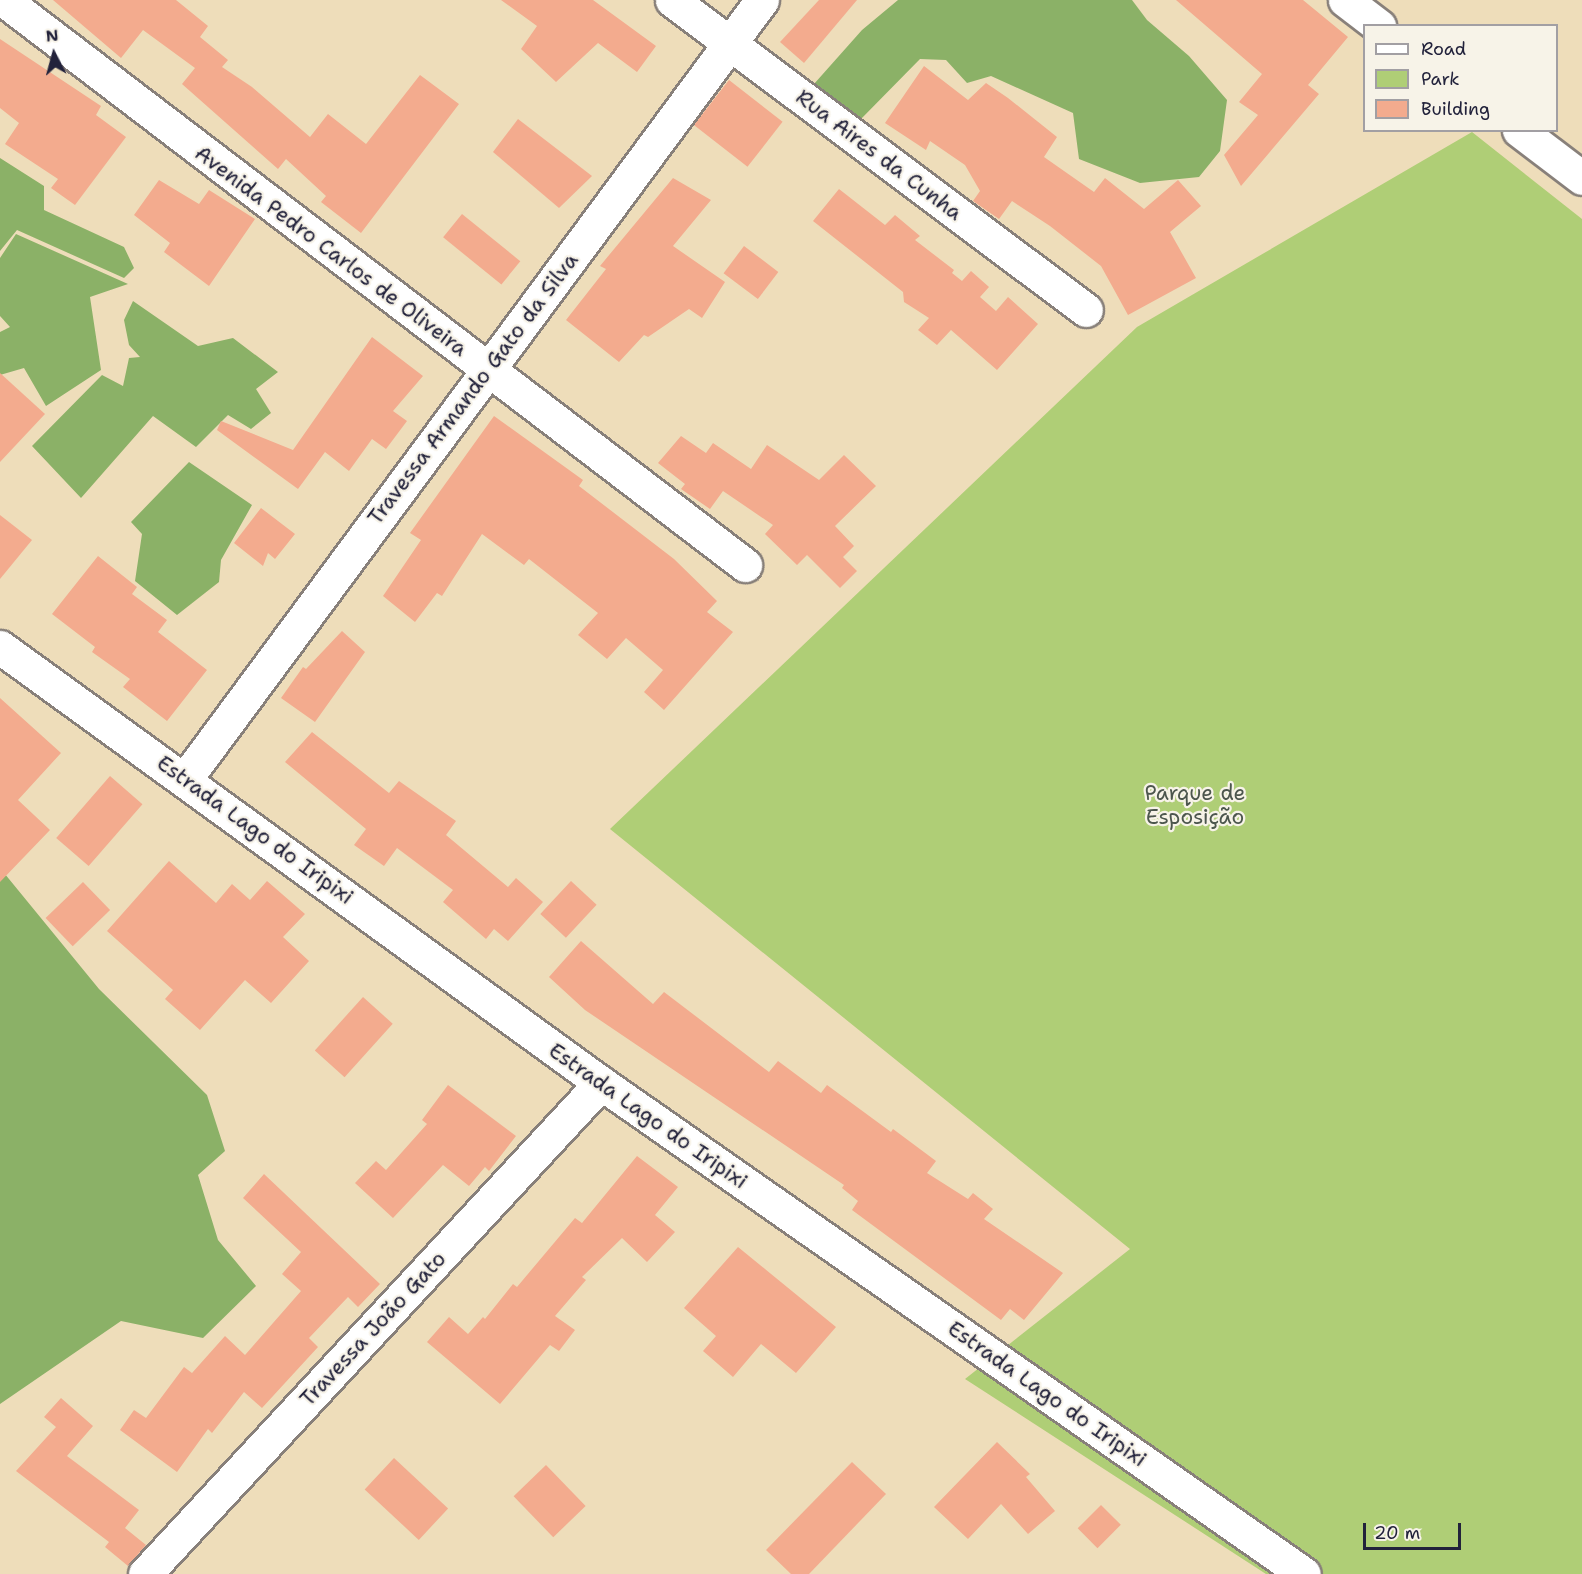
<!DOCTYPE html>
<meta charset="utf-8">
<style>
body{margin:0}
#map{position:relative;width:1582px;height:1574px;overflow:hidden;background:#eeddba;font-family:"Shantell Sans",sans-serif}
div>[style]{position:absolute}
.green>*{inset:0;background:#afce76}
.forest>*{inset:0;background:#8bb167}
.building>*{inset:0;background:#f3ab8e;transform-origin:0 0}
.roads{filter:drop-shadow(2px 0 #88807a) drop-shadow(-2px 0 #88807a) drop-shadow(0 2px #88807a) drop-shadow(0 -2px #88807a)}
.minor>*{height:33px;margin:-16.5px;padding:0 16.5px;transform-origin:16.5px;border-radius:16.5px;background:#fff}
.tertiary>*{height:33px;margin:-16.5px;padding:0 16.5px;transform-origin:16.5px;border-radius:16.5px;background:#fff}
span{translate:-50% -50%;white-space:nowrap;text-align:center;line-height:1.15;-webkit-text-stroke:4.5px #f7f3e8;paint-order:stroke}
.street-label{font-size:21px;color:#22223b}
.park-label{font-size:21px;color:#4c564d}
.legend{position:absolute;left:1363px;top:24px;width:195px;height:108px;box-sizing:border-box;background:#f7f3e8;border:2px solid #a29fa3;margin:0;padding:8px 10px;list-style:none;font-size:18px;color:#22223b}
.legend li{display:flex;align-items:center;gap:12px;height:30px}
.legend b{width:30px;border:2px solid #a29fa3}
.north{position:absolute;left:24px;top:24px;width:60px;height:60px;-webkit-text-stroke:4px #f7f3e8;paint-order:stroke;rotate:354deg;font-size:16px;font-weight:700;line-height:24px;text-align:center;color:#22223b}
.north::after{content:'';display:block;margin:auto;width:21px;height:27px;background:#22223b;clip-path:polygon(50% 0,100% 100%,50% 72%,0 100%)}
.scale{position:absolute;left:1363px;top:1523px;width:98px;height:27px;box-sizing:border-box;border:3px solid #22223b;border-top:0;padding-left:8px;font-size:18px;line-height:21px;white-space:nowrap;color:#22223b;-webkit-text-stroke:4px #f7f3e8;paint-order:stroke}
</style>
<div id="map">
<div class="green">
<i style="clip-path:polygon(1472px 132px,1582px 219px,1582px 1574px,1266px 1574px,965px 1379px,1130px 1249px,610px 829px,1137px 327px)"></i>
</div>
<div class="forest">
<i style="clip-path:polygon(898px 0,1132px 0,1147px 20px,1189px 56px,1227px 100px,1220px 151px,1199px 177px,1140px 183px,1079px 159px,1073px 113px,991px 76px,967px 83px,946px 60px,920px 59px,860px 120px,814px 84px,862px 30px)"></i>
<i style="clip-path:polygon(0 158px,44px 186px,44px 210px,124px 247px,134px 268px,124px 278px,17px 230px,0 251px)"></i>
<i style="clip-path:polygon(16px 234px,128px 284px,90px 297px,101px 370px,46px 406px,24px 368px,0 375px,0 332px,10px 327px,0 316px,0 258px)"></i>
<i style="clip-path:polygon(133px 301px,198px 346px,233px 338px,278px 372px,256px 389px,271px 413px,251px 429px,228px 415px,196px 447px,153px 416px,81px 498px,32px 446px,102px 375px,123px 386px,129px 358px,140px 357px,129px 345px,124px 320px)"></i>
<i style="clip-path:polygon(189px 462px,252px 505px,221px 560px,219px 582px,177px 615px,135px 581px,142px 534px,131px 522px)"></i>
<i style="clip-path:polygon(0 868px,99px 989px,207px 1095px,225px 1151px,198px 1175px,218px 1240px,256px 1286px,203px 1338px,121px 1321px,0 1404px)"></i>
</div>
<div class="building">
<i style="clip-path:polygon(53px 0,176px 0,208px 26px,200px 37px,228px 60px,222px 67px,252px 87px,310px 137px,328px 114px,366px 144px,420px 75px,459px 104px,361px 233px,321px 202px,326px 196px,286px 159px,278px 169px,182px 84px,195px 68px,143px 30px,121px 58px)"></i>
<i style="clip-path:polygon(501px 0,593px 0,656px 46px,637px 72px,598px 43px,556px 82px,521px 49px,537px 26px)"></i>
<i style="clip-path:polygon(819px 0,857px 0,804px 63px,780px 42px)"></i>
<i style="clip-path:polygon(1176px 0,1303px 0,1348px 37px,1308px 85px,1319px 94px,1241px 186px,1224px 155px,1258px 115px,1239px 102px,1262px 74px)"></i>
<i style="clip-path:polygon(0 39px,101px 106px,96px 115px,126px 137px,75px 205px,51px 188px,58px 179px,5px 144px,19px 123px,0 108px)"></i>
<i style="clip-path:polygon(924px 66px,968px 100px,986px 83px,1008px 98px,1057px 137px,1044px 157px,1094px 192px,1105px 178px,1144px 209px,1178px 180px,1201px 206px,1170px 232px,1196px 278px,1128px 315px,1101px 266px,1050px 226px,1012px 201px,999px 219px,973px 201px,980px 191px,965px 165px,930px 141px,926px 150px,885px 123px)"></i>
<i style="left:729px;top:80px;width:68px;height:57px;rotate:38deg"></i>
<i style="clip-path:polygon(518px 119px,592px 176px,559px 208px,493px 152px)"></i>
<i style="clip-path:polygon(673px 178px,711px 200px,673px 246px,725px 282px,702px 318px,689px 309px,648px 337px,644px 335px,619px 362px,566px 320px,606px 269px,600px 266px)"></i>
<i style="clip-path:polygon(159px 180px,199px 204px,209px 190px,255px 219px,209px 286px,164px 252px,170px 243px,134px 215px)"></i>
<i style="clip-path:polygon(839px 189px,885px 225px,895px 215px,920px 236px,915px 240px,954px 270px,952px 273px,962px 281px,971px 271px,989px 287px,980px 297px,996px 311px,1008px 297px,1038px 324px,997px 370px,951px 330px,937px 345px,918px 330px,929px 318px,904px 302px,903px 292px,813px 221px)"></i>
<i style="left:462px;top:214px;width:75px;height:30px;rotate:39deg"></i>
<i style="left:744px;top:246px;width:43px;height:34px;rotate:37deg"></i>
<i style="clip-path:polygon(372px 337px,423px 376px,393px 411px,407px 421px,386px 449px,372px 439px,349px 471px,325px 452px,298px 489px,217px 430px,221px 421px,293px 450px)"></i>
<i style="clip-path:polygon(0 373px,45px 414px,0 462px)"></i>
<i style="clip-path:polygon(494px 416px,583px 480px,579px 486px,674px 559px,717px 601px,707px 612px,733px 632px,664px 710px,644px 692px,663px 670px,626px 638px,607px 659px,578px 635px,598px 613px,529px 559px,524px 565px,482px 534px,442px 596px,437px 593px,415px 622px,383px 596px,421px 540px,410px 533px)"></i>
<i style="clip-path:polygon(681px 436px,706px 453px,713px 443px,751px 469px,767px 445px,819px 480px,844px 455px,876px 486px,835px 526px,854px 546px,843px 557px,857px 571px,840px 588px,807px 555px,797px 565px,765px 534px,773px 525px,723px 491px,710px 509px,681px 489px,685px 484px,658px 463px)"></i>
<i style="clip-path:polygon(261px 508px,295px 534px,275px 559px,268px 553px,263px 566px,234px 543px)"></i>
<i style="clip-path:polygon(0 515px,32px 540px,0 579px)"></i>
<i style="clip-path:polygon(98px 556px,137px 587px,132px 594px,167px 620px,158px 632px,207px 670px,167px 721px,123px 687px,130px 679px,92px 652px,95px 647px,52px 614px)"></i>
<i style="clip-path:polygon(342px 631px,365px 652px,315px 722px,281px 698px,303px 667px,306px 669px)"></i>
<i style="clip-path:polygon(0 698px,61px 753px,18px 800px,50px 830px,0 882px)"></i>
<i style="clip-path:polygon(312px 732px,389px 793px,399px 781px,456px 821px,446px 835px,508px 887px,516px 878px,543px 902px,508px 941px,494px 929px,486px 939px,443px 902px,453px 890px,397px 848px,384px 866px,354px 845px,366px 829px,285px 762px)"></i>
<i style="left:110px;top:776px;width:43px;height:82px;rotate:41deg"></i>
<i style="clip-path:polygon(169px 861px,216px 903px,232px 884px,250px 900px,267px 881px,305px 914px,283px 937px,309px 961px,271px 1003px,245px 980px,200px 1030px,165px 999px,173px 990px,107px 931px)"></i>
<i style="left:571px;top:881px;width:35px;height:45px;rotate:43deg"></i>
<i style="left:83px;top:882px;width:39px;height:52px;rotate:46deg"></i>
<i style="clip-path:polygon(581px 941px,653px 1004px,664px 992px,769px 1072px,778px 1061px,821px 1093px,827px 1085px,891px 1132px,893px 1129px,936px 1161px,927px 1173px,968px 1199px,973px 1193px,993px 1209px,984px 1219px,1063px 1273px,1024px 1320px,1010px 1309px,1001px 1320px,852px 1210px,858px 1201px,842px 1188px,844px 1185px,585px 1010px,549px 977px)"></i>
<i style="left:363px;top:997px;width:40px;height:72px;rotate:42deg"></i>
<i style="clip-path:polygon(448px 1085px,516px 1136px,489px 1171px,485px 1167px,469px 1186px,443px 1165px,393px 1218px,355px 1183px,376px 1161px,386px 1170px,427px 1124px,422px 1120px)"></i>
<i style="clip-path:polygon(637px 1156px,678px 1187px,655px 1215px,675px 1232px,647px 1262px,622px 1238px,582px 1277px,586px 1280px,555px 1316px,575px 1330px,559px 1351px,550px 1345px,500px 1404px,427px 1342px,449px 1317px,468px 1334px,483px 1317px,485px 1319px,513px 1284px,517px 1287px,575px 1218px,582px 1223px)"></i>
<i style="clip-path:polygon(264px 1174px,380px 1284px,358px 1307px,348px 1297px,309px 1338px,318px 1347px,262px 1408px,244px 1392px,212px 1433px,208px 1429px,177px 1472px,120px 1430px,134px 1410px,146px 1418px,184px 1367px,192px 1373px,225px 1336px,245px 1355px,301px 1291px,282px 1274px,301px 1252px,243px 1198px)"></i>
<i style="clip-path:polygon(738px 1247px,836px 1327px,796px 1373px,761px 1344px,733px 1377px,703px 1351px,716px 1336px,684px 1308px)"></i>
<i style="clip-path:polygon(61px 1398px,93px 1426px,67px 1456px,139px 1510px,125px 1528px,146px 1545px,128px 1566px,105px 1547px,109px 1542px,16px 1471px,56px 1427px,44px 1417px)"></i>
<i style="clip-path:polygon(997px 1442px,1030px 1474px,1026px 1477px,1055px 1511px,1028px 1534px,1001px 1504px,968px 1539px,934px 1507px)"></i>
<i style="left:394px;top:1458px;width:74px;height:43px;rotate:43deg"></i>
<i style="clip-path:polygon(852px 1462px,886px 1494px,809px 1574px,791px 1574px,766px 1550px)"></i>
<i style="left:546px;top:1465px;width:57px;height:45px;rotate:46deg"></i>
<i style="left:1101px;top:1505px;width:28px;height:33px;rotate:45deg"></i>
</div>
<div class="roads">
<div class="minor">
<i style="left:4px;top:0;width:932px;rotate:37.32deg"></i>
<i style="left:672px;top:0;width:517px;rotate:36.83deg"></i>
<i style="left:186px;top:778px;width:968px;rotate:-53.49deg"></i>
<i style="left:145px;top:1574px;width:670px;rotate:-47.12deg"></i>
</div>
<div class="tertiary">
<i style="left:1345px;top:0;width:43px;rotate:37.4deg"></i>
<i style="left:1519px;top:130px;width:79px;rotate:37.3deg"></i>
<i style="left:0;top:647px;width:742px;rotate:35.96deg"></i>
<i style="left:601px;top:1083px;width:857px;rotate:34.93deg"></i>
</div>
</div>
<div class="street-label">
<span style="left:879px;top:155px;rotate:37deg">Rua Aires da Cunha</span>
<span style="left:331px;top:251px;rotate:37deg">Avenida Pedro Carlos de Oliveira</span>
<span style="left:473px;top:389px;rotate:-53deg">Travessa Armando Gato da Silva</span>
<span style="left:255px;top:830px;rotate:36deg">Estrada Lago do Iripixi</span>
<span style="left:648px;top:1116px;rotate:35deg">Estrada Lago do Iripixi</span>
<span style="left:373px;top:1329px;rotate:-47deg">Travessa João Gato</span>
<span style="left:1047px;top:1394px;rotate:35deg">Estrada Lago do Iripixi</span>
</div>
<div class="park-label">
<span style="left:1195px;top:805px">Parque de<br>Esposição</span>
</div>
<ul class="legend">
<li><b style="height:8px;background:#fff"></b>Road</li>
<li><b style="height:16px;background:#afce76"></b>Park</li>
<li><b style="height:16px;background:#f3ab8e"></b>Building</li>
</ul>
<div class="north">N</div>
<div class="scale">20 m</div>
</div>
